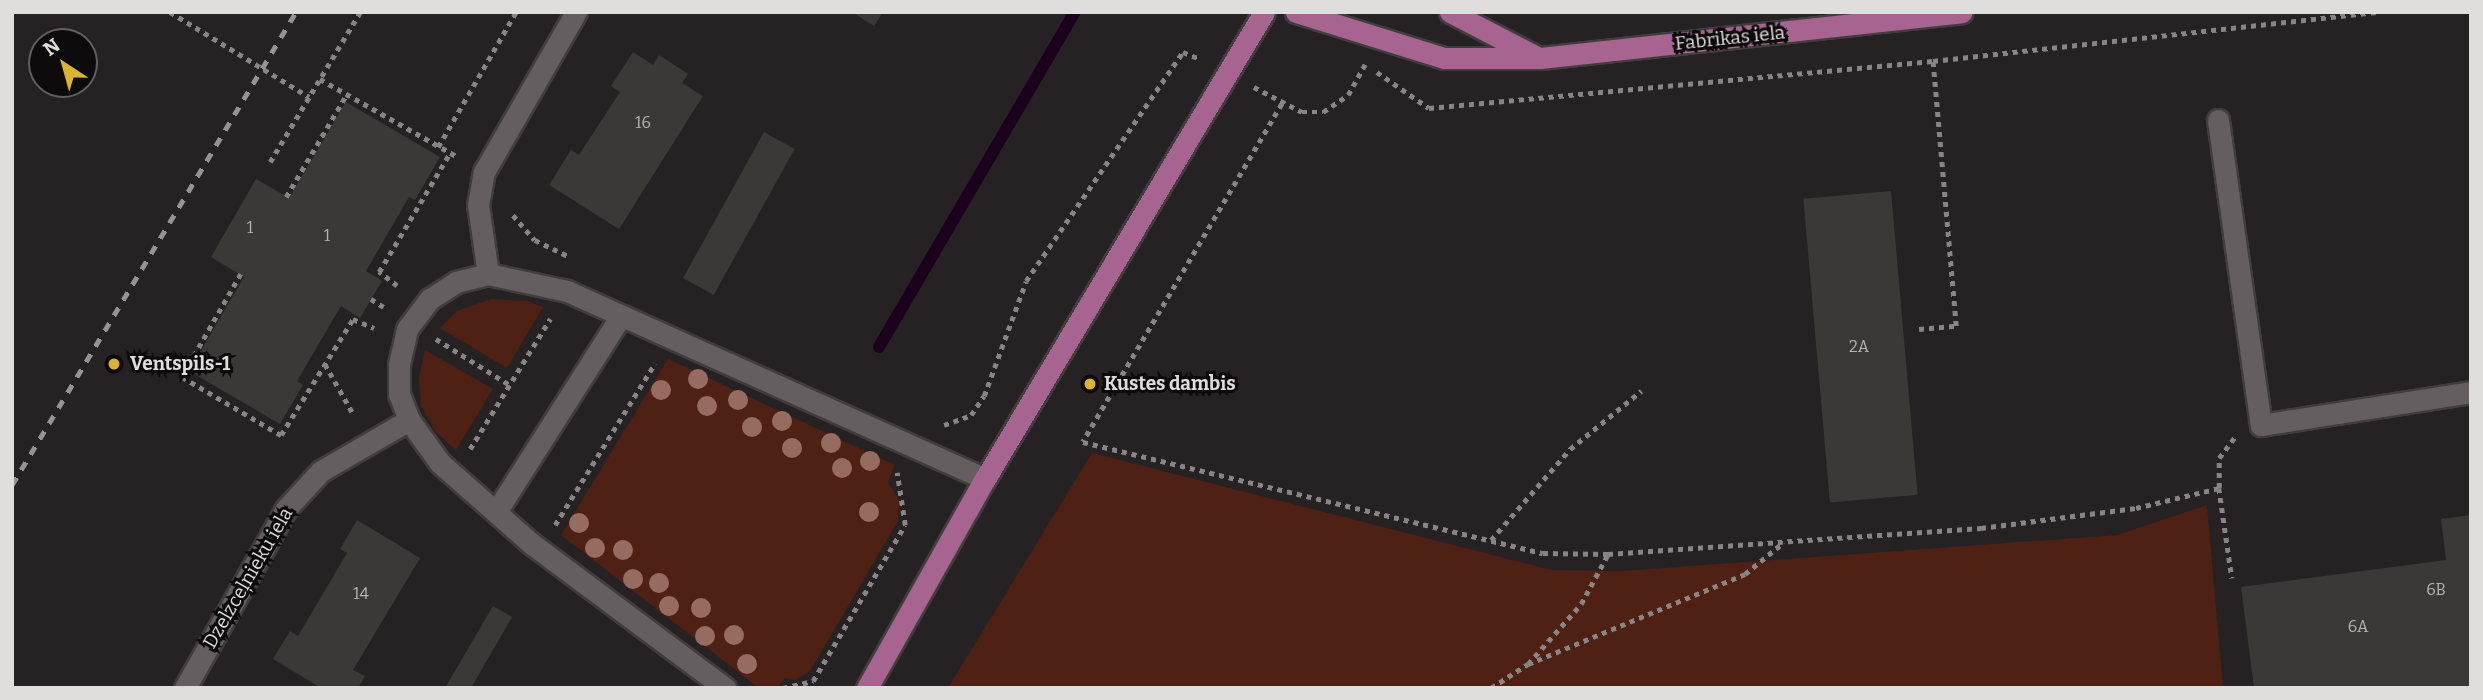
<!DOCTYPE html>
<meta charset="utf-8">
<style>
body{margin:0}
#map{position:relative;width:2483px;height:700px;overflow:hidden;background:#262122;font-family:Bitter,serif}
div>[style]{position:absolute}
.green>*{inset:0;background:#4f2114}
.stream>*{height:12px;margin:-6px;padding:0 6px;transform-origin:6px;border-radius:6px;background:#1c011f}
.building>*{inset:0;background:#3d3838;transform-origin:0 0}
.path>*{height:4.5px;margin-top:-2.25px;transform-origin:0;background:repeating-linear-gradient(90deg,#898586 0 5px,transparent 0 10px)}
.roads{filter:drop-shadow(2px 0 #413d3e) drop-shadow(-2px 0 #413d3e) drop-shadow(0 2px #413d3e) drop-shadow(0 -2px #413d3e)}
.service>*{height:21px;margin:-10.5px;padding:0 10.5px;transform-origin:10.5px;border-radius:10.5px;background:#645e60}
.minor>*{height:21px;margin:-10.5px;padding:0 10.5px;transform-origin:10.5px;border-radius:10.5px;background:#645e60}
.primary>*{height:21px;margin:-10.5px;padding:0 10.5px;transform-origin:10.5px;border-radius:10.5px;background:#a76490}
.rail>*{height:5px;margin-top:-2.5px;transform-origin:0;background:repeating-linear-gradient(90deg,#979394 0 9px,transparent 0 18px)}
.trees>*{width:20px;height:20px;margin:-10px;border-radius:50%;background:#966c61}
.dots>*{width:19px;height:19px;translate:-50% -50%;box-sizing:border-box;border:4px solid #0d0b0c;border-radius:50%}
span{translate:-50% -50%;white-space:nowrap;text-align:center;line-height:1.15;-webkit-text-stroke:6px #0d0b0c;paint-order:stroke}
.number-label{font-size:16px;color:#b7b4b4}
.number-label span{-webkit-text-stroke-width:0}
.street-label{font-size:19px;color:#e0dddd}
.poi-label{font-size:19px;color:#e0dddd;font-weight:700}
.left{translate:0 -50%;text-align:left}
.frame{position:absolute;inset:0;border:14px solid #e0dddd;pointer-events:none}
.north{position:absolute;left:28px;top:28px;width:70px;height:70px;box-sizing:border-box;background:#0d0b0c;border:2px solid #615f60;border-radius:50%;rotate:324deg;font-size:19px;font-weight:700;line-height:28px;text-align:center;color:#e0dddd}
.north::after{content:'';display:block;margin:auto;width:24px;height:32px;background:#dab333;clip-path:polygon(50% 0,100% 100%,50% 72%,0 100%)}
</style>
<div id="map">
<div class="green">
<i style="clip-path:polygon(491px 299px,527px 301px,543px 307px,507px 368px,440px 328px,457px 311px)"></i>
<i style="clip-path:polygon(425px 350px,493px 389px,456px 450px,435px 431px,421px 405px,419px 378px)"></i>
<i style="clip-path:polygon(668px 359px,895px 465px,888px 482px,899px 500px,898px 521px,810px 671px,795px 680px,785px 678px,777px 688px,759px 688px,561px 535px)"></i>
<i style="clip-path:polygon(1092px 453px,1552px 570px,1622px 571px,2117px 535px,2207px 505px,2223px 688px,948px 688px)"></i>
</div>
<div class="stream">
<i style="left:879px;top:347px;width:388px;rotate:-59.7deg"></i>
</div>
<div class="building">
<i style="clip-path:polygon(852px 12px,883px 12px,874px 26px)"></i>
<i style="clip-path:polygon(633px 52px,653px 65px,659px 55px,688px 74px,682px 83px,703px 96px,619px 229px,549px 185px,571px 150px,579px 155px,620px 92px,611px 86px)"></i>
<i style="clip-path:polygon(346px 102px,440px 157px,415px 200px,409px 197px,366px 271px,382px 281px,360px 318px,341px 306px,297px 381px,303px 385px,280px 424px,189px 371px,244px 277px,211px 257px,256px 179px,289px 198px)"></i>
<i style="left:764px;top:132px;width:35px;height:167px;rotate:29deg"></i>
<i style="left:1891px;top:191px;width:305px;height:88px;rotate:85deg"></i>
<i style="clip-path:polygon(2471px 515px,2471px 688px,2254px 688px,2241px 587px,2446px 560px,2441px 519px)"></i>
<i style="clip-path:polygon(357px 520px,420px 558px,353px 670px,365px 676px,358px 688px,321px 688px,273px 659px,290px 631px,298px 636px,347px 553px,340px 549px)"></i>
<i style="clip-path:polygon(493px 606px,512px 617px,471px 688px,445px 688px)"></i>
</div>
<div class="path">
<i style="left:170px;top:12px;width:163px;rotate:31.4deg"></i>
<i style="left:1377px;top:72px;width:63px;rotate:34.7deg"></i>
<i style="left:1429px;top:108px;width:506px;rotate:-5.33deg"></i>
<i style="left:1933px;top:61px;width:448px;rotate:-6.3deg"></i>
<i style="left:320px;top:79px;width:156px;rotate:29.5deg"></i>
<i style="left:1254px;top:87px;width:54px;rotate:27.5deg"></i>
<i style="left:1302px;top:112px;width:21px"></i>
<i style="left:1323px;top:112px;width:30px;rotate:-34deg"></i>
<i style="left:1348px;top:95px;width:35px;rotate:-61deg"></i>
<i style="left:1282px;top:104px;width:392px;rotate:120.5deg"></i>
<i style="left:1083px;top:442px;width:473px;rotate:13.6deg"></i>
<i style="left:1543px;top:553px;width:65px;rotate:0.9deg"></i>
<i style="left:1608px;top:554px;width:374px;rotate:-4deg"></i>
<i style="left:1981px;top:528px;width:156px;rotate:-7.4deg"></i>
<i style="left:2136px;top:508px;width:85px;rotate:-13.5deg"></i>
<i style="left:2219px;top:488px;width:30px;rotate:-90deg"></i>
<i style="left:2219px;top:458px;width:26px;rotate:-53deg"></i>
<i style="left:438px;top:147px;width:156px;rotate:-60deg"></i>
<i style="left:270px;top:162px;width:175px;rotate:-59deg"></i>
<i style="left:286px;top:197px;width:120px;rotate:-59.4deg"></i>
<i style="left:513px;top:215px;width:33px;rotate:49deg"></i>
<i style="left:535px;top:240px;width:39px;rotate:26deg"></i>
<i style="left:241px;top:274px;width:119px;rotate:119.8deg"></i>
<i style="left:182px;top:377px;width:115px;rotate:30.4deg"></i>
<i style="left:281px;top:435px;width:137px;rotate:-58.2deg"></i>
<i style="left:353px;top:319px;width:23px;rotate:23deg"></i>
<i style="left:397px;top:286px;width:23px;rotate:-142deg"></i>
<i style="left:379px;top:272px;width:139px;rotate:-59.2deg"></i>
<i style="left:371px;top:299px;width:15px;rotate:32deg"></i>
<i style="left:1919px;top:329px;width:37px;rotate:-5deg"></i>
<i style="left:1956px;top:326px;width:266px;rotate:-95deg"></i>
<i style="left:436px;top:339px;width:87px;rotate:31.9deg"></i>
<i style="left:325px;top:364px;width:59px;rotate:60.4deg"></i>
<i style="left:944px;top:425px;width:29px;rotate:-20deg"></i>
<i style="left:971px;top:415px;width:23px;rotate:-56deg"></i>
<i style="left:984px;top:396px;width:122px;rotate:-69.9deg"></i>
<i style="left:1026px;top:281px;width:278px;rotate:-55.6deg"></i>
<i style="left:1183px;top:52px;width:18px;rotate:22deg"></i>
<i style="left:470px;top:449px;width:153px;rotate:-58.4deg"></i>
<i style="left:2219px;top:488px;width:91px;rotate:81.8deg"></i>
<i style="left:555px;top:525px;width:190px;rotate:-58.3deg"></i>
<i style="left:1491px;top:540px;width:121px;rotate:-49deg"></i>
<i style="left:1570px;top:449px;width:92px;rotate:-39.2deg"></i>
<i style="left:1528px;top:664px;width:235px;rotate:-22.5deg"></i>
<i style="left:1745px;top:574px;width:50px;rotate:-39.4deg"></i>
<i style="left:783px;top:688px;width:31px;rotate:-13deg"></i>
<i style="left:813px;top:681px;width:181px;rotate:-59.5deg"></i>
<i style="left:905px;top:525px;width:53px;rotate:-98.7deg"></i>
<i style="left:1491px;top:688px;width:44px;rotate:-33deg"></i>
<i style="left:1528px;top:664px;width:80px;rotate:-48.5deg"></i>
<i style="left:1581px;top:604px;width:57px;rotate:-61.6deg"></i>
</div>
<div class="roads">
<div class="service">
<i style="left:2218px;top:120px;width:308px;rotate:82deg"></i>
<i style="left:2261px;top:425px;width:213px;rotate:-8.9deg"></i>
<i style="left:496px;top:512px;width:232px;rotate:-57.5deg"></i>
</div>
<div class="minor">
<i style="left:488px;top:274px;width:81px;rotate:12.1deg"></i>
<i style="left:567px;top:291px;width:458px;rotate:24.2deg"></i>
<i style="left:409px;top:420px;width:53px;rotate:54.2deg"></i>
<i style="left:440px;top:463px;width:123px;rotate:41.4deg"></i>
<i style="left:532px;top:544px;width:241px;rotate:36.7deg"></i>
<i style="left:185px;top:688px;width:206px;rotate:-60.6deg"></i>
<i style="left:286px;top:509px;width:52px;rotate:-47.4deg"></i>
<i style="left:321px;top:471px;width:102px;rotate:-30.1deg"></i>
<i style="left:409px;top:420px;width:28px;rotate:-111deg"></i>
<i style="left:399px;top:394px;width:30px;rotate:-90deg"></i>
<i style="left:399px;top:364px;width:36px;rotate:-77deg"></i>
<i style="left:407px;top:329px;width:38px;rotate:-53deg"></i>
<i style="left:430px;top:299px;width:31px;rotate:-33deg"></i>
<i style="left:456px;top:282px;width:33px;rotate:-14deg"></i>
<i style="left:488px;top:274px;width:70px;rotate:-98.2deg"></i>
<i style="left:478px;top:205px;width:34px;rotate:-80deg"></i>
<i style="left:484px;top:172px;width:185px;rotate:-60.1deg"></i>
</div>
<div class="primary">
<i style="left:1296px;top:12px;width:155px;rotate:17.3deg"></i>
<i style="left:1444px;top:58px;width:96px"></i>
<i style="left:1540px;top:58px;width:424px;rotate:-6.2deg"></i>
<i style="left:1450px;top:12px;width:96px;rotate:27.4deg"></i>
<i style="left:867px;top:688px;width:240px;rotate:-60.6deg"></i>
<i style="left:985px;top:479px;width:544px;rotate:-59.14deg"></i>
</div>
</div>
<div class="rail">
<i style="left:12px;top:485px;width:552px;rotate:-59.02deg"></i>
</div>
<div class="trees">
<i style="left:698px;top:379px"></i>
<i style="left:661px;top:390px"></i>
<i style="left:738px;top:400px"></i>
<i style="left:707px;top:406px"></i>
<i style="left:782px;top:421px"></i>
<i style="left:752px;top:427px"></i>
<i style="left:831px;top:443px"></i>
<i style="left:792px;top:448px"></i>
<i style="left:870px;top:461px"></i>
<i style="left:842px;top:468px"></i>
<i style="left:869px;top:512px"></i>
<i style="left:579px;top:523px"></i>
<i style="left:595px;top:548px"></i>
<i style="left:623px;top:550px"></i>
<i style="left:633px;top:579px"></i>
<i style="left:659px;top:583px"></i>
<i style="left:669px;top:606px"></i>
<i style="left:701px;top:608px"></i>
<i style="left:734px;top:635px"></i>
<i style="left:705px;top:636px"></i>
<i style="left:747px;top:664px"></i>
</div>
<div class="dots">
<i style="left:114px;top:364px;background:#dab333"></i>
<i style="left:1090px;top:384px;background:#dab333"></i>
</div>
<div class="number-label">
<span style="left:643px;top:123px">16</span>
<span style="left:250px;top:228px">1</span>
<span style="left:327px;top:236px">1</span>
<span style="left:1859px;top:347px">2A</span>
<span style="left:2436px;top:590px">6B</span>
<span style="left:361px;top:594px">14</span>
<span style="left:2358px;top:627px">6A</span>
</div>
<div class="street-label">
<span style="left:1730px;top:38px;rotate:-6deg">Fabrikas iela</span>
<span style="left:248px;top:578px;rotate:-60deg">Dzelzceļnieku iela</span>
</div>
<div class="poi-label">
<span class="left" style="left:130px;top:364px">Ventspils-1</span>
<span class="left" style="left:1104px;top:384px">Kustes dambis</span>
</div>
<div class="frame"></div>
<div class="north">N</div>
</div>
